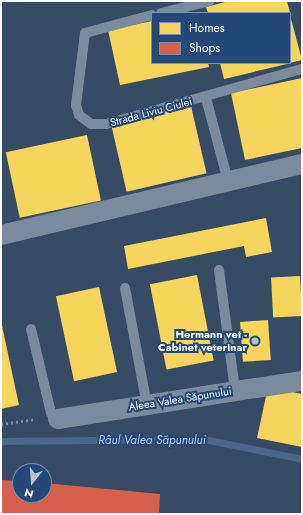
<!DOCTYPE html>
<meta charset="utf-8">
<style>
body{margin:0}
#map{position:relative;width:303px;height:515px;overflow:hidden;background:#374b65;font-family:Jost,sans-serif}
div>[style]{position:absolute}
.homes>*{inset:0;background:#f6d55c;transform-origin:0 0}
.shops>*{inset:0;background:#d6604d}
.stream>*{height:7px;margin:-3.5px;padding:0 3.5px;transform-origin:3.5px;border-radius:3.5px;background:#4c6588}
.path>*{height:2.5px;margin-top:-1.25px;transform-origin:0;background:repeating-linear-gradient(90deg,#7b8a9c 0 2px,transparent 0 5px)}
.lane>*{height:10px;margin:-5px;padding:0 5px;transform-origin:5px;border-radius:5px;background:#7b8a9c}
.street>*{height:20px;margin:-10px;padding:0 10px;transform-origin:10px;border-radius:10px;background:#7b8a9c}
.dots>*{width:11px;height:11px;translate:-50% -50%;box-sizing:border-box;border:2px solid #244878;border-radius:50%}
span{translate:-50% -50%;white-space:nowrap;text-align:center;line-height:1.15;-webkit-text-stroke:4px #244878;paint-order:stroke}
.street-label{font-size:11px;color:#fff}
.poi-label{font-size:11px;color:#fff;font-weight:700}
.right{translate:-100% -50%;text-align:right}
.water-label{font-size:12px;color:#b1cbeb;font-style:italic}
.frame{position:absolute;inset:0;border:2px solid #fff;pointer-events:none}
.legend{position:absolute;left:151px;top:12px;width:140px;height:52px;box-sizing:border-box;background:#244878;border:1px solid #7c91ae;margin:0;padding:5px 7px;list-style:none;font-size:12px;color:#fff}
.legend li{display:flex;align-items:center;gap:8px;height:20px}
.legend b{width:20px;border:1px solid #7c91ae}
.north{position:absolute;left:12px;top:463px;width:40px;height:40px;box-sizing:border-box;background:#244878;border:1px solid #7c91ae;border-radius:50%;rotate:197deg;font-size:11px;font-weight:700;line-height:16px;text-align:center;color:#fff}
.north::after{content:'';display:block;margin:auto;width:14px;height:18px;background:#b9c0c9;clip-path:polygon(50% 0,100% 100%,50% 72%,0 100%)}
</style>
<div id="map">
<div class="homes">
<i style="clip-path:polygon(229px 1px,287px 1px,290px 13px,208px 13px,206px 7px)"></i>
<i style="clip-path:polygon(290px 15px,302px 60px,290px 63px)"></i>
<i style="clip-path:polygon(152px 21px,152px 63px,208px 63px,209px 67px,120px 85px,108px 30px)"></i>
<i style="clip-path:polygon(220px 63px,287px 63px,287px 64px,224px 79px)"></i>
<i style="clip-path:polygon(302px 78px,302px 148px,245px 160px,231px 93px)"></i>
<i style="left:191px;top:106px;width:69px;height:82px;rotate:77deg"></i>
<i style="left:87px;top:135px;width:67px;height:83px;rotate:78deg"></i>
<i style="clip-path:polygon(266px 218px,272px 252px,246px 257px,244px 246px,128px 269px,124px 246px)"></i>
<i style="left:197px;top:275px;width:87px;height:48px;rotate:79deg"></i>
<i style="left:300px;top:276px;width:40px;height:29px;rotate:87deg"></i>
<i style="left:99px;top:287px;width:87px;height:44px;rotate:78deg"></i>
<i style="left:268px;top:320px;width:40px;height:28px;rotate:86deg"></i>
<i style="clip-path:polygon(1px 321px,19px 405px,1px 409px)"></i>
<i style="clip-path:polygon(268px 387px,302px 394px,302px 447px,257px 438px)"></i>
</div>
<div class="shops">
<i style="clip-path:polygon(1px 480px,20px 481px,20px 495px,44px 495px,44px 483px,160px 494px,159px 514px,1px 514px)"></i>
</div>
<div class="stream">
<i style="left:1px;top:441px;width:203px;rotate:-0.6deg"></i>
<i style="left:204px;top:439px;width:100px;rotate:11.5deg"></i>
</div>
<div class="path">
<i style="left:1px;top:424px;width:35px;rotate:-8deg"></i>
</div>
<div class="lane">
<i style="left:161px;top:13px;width:50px;rotate:-13.8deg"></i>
<i style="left:152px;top:15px;width:69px;rotate:165deg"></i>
<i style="left:85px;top:33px;width:73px;rotate:97.1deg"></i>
<i style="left:76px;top:105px;width:10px;rotate:73deg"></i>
<i style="left:79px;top:115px;width:15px;rotate:37deg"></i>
<i style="left:91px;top:124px;width:15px"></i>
<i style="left:106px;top:124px;width:204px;rotate:-15.7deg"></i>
<i style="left:206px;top:98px;width:86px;rotate:75.2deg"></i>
<i style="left:219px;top:270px;width:121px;rotate:82.4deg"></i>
<i style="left:125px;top:288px;width:119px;rotate:79.4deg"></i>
<i style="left:31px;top:329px;width:86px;rotate:76.6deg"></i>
<i style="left:51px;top:413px;width:9px;rotate:41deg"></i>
</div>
<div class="street">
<i style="left:1px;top:235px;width:309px;rotate:-13.3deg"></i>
<i style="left:58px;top:419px;width:247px;rotate:-8.9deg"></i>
</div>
<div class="dots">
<i style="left:255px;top:341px;background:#b9c0c9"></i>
</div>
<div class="street-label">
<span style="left:151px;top:112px;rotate:-15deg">Strada Liviu Ciulei</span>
<span style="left:180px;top:399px;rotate:-9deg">Aleea Valea Săpunului</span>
</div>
<div class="poi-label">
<span class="right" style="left:247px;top:341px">Hermann vet -<br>Cabinet veterinar</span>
</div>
<div class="water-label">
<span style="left:152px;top:441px">Râul Valea Săpunului</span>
</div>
<div class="frame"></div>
<ul class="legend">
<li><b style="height:11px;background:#f6d55c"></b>Homes</li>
<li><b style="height:11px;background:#d6604d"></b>Shops</li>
</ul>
<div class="north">N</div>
</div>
